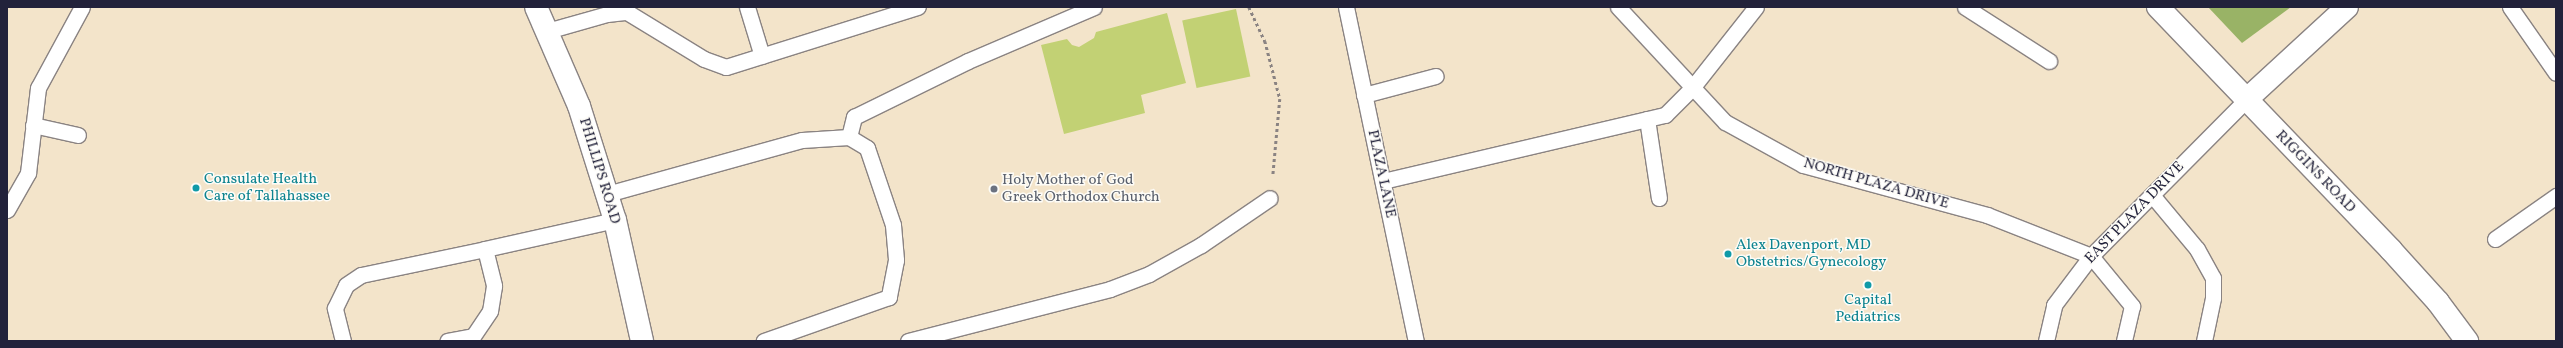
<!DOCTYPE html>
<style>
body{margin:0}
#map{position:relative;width:2563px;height:348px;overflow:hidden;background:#f3e4ca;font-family:Vollkorn,serif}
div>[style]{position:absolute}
.green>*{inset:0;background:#c2d174;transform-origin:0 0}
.forest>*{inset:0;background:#99b366}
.path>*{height:2.5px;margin-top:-1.25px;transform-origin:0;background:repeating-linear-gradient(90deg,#8a8382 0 3px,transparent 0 6px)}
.roads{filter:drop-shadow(1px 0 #8a8382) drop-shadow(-1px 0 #8a8382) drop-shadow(0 1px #8a8382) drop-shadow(0 -1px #8a8382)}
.service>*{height:15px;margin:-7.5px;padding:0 7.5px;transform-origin:7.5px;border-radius:7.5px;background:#fff}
.minor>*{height:22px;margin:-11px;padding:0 11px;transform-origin:11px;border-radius:11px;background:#fff}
.tertiary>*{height:22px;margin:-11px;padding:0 11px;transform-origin:11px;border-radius:11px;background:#fff}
.dots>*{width:11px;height:11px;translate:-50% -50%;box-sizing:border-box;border:2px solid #fdfcf7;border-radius:50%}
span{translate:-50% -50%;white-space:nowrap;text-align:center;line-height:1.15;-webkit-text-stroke:3px #fdfcf7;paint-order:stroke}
.street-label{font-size:15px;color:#22223b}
.culture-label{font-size:15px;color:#0d838f}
.left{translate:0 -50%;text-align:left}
.worship-label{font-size:15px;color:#5b616d}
.frame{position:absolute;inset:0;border:8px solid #22223b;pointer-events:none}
</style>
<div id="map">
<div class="green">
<i style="left:1236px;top:9px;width:69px;height:55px;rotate:78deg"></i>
<i style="clip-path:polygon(1167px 13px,1186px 83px,1141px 95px,1145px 113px,1064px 134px,1041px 45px,1067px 39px,1072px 45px,1079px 47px,1094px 38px,1096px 32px)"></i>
</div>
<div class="forest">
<i style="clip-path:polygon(2208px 7px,2291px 7px,2242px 43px)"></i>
</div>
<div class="path">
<i style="left:1249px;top:7px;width:38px;rotate:65deg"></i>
<i style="left:1265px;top:41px;width:60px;rotate:75.5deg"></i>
<i style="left:1280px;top:99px;width:77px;rotate:95.2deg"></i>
</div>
<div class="roads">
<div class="service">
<i style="left:747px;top:7px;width:51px;rotate:73deg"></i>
<i style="left:1346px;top:7px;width:341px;rotate:78.2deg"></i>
<i style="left:1618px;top:7px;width:157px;rotate:47.1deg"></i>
<i style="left:1725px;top:122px;width:89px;rotate:28.9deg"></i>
<i style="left:1803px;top:165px;width:191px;rotate:15.2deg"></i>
<i style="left:1987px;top:215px;width:112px;rotate:21.5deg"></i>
<i style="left:2091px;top:256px;width:65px;rotate:50.6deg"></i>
<i style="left:2132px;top:306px;width:36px;rotate:103deg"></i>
<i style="left:1965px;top:7px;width:100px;rotate:32.7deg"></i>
<i style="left:2510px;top:7px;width:80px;rotate:55.1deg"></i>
<i style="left:547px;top:31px;width:62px;rotate:-15.8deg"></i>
<i style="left:607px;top:14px;width:20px;rotate:-6deg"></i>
<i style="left:627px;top:12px;width:90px;rotate:31.4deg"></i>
<i style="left:704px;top:59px;width:23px;rotate:20deg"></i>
<i style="left:726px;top:67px;width:201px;rotate:-17.4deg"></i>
<i style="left:1364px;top:95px;width:74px;rotate:-14.8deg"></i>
<i style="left:1647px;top:119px;width:80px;rotate:81.4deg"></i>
<i style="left:33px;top:125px;width:46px;rotate:12.5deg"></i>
<i style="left:849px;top:137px;width:21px;rotate:-76deg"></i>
<i style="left:854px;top:117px;width:127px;rotate:-26.2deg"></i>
<i style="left:968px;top:61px;width:137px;rotate:-23.2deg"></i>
<i style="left:1383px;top:181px;width:290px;rotate:-13.2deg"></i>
<i style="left:1665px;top:115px;width:38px;rotate:-45deg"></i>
<i style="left:1692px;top:88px;width:103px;rotate:-51.7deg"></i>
<i style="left:607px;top:194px;width:202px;rotate:-15.5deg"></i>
<i style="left:802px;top:140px;width:47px;rotate:-3.7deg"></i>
<i style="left:849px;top:137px;width:21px;rotate:31deg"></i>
<i style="left:867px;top:148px;width:81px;rotate:71.3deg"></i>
<i style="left:893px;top:225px;width:35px;rotate:85deg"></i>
<i style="left:896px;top:260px;width:38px;rotate:101deg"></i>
<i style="left:889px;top:297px;width:133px;rotate:160.6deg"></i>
<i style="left:2152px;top:195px;width:70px;rotate:50.2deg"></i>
<i style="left:2197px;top:249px;width:33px;rotate:61deg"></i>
<i style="left:2213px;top:278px;width:20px;rotate:90deg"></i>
<i style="left:2213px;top:298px;width:44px;rotate:101.8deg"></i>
<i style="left:7px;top:210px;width:43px;rotate:-60.4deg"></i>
<i style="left:28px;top:173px;width:86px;rotate:-83.3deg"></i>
<i style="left:38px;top:88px;width:92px;rotate:-61.5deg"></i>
<i style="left:2495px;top:239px;width:75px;rotate:-35.2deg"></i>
<i style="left:485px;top:249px;width:133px;rotate:-12.6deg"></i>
<i style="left:343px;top:341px;width:34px;rotate:-104deg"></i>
<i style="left:335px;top:308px;width:25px;rotate:-64deg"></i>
<i style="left:346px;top:285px;width:18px;rotate:-34deg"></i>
<i style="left:361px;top:275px;width:127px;rotate:-11.8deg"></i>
<i style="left:485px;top:249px;width:38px;rotate:76deg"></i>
<i style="left:494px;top:286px;width:25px;rotate:99deg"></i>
<i style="left:490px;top:311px;width:30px;rotate:124deg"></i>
<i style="left:473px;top:336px;width:26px;rotate:169deg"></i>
<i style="left:908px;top:341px;width:209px;rotate:-14.4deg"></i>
<i style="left:1110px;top:289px;width:42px;rotate:-21deg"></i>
<i style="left:1149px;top:274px;width:60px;rotate:-29.1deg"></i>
<i style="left:1201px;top:245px;width:83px;rotate:-34.3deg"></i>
<i style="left:2046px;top:341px;width:37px;rotate:-77deg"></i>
<i style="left:2054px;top:305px;width:61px;rotate:-52.9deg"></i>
<i style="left:2091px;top:256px;width:220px;rotate:-45.2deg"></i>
</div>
<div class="minor">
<i style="left:2246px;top:100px;width:137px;rotate:-42.6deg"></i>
</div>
<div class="tertiary">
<i style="left:536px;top:7px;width:108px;rotate:66.5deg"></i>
<i style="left:579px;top:106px;width:120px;rotate:72.5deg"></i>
<i style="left:615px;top:220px;width:124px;rotate:77.4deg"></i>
<i style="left:2158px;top:7px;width:337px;rotate:46.2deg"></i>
<i style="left:2391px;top:250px;width:70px;rotate:47.9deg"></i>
<i style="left:2438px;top:302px;width:49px;rotate:53.4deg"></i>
</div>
</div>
<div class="dots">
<i style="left:196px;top:188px;background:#0f9aa8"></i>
<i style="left:994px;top:189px;background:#6b7280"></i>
<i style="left:1728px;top:254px;background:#0f9aa8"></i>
<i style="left:1868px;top:285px;background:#0f9aa8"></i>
</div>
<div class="street-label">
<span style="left:599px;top:171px;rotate:73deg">PHILLIPS ROAD</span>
<span style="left:2315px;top:172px;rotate:46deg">RIGGINS ROAD</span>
<span style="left:1381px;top:174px;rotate:78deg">PLAZA LANE</span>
<span style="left:1876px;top:184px;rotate:16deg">NORTH PLAZA DRIVE</span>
<span style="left:2135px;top:213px;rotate:-46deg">EAST PLAZA DRIVE</span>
</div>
<div class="culture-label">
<span class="left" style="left:204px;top:188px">Consulate Health<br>Care of Tallahassee</span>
<span class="left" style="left:1736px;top:254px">Alex Davenport, MD<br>Obstetrics/Gynecology</span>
<span style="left:1868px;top:309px">Capital<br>Pediatrics</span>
</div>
<div class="worship-label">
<span class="left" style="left:1002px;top:189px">Holy Mother of God<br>Greek Orthodox Church</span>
</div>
<div class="frame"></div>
</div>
